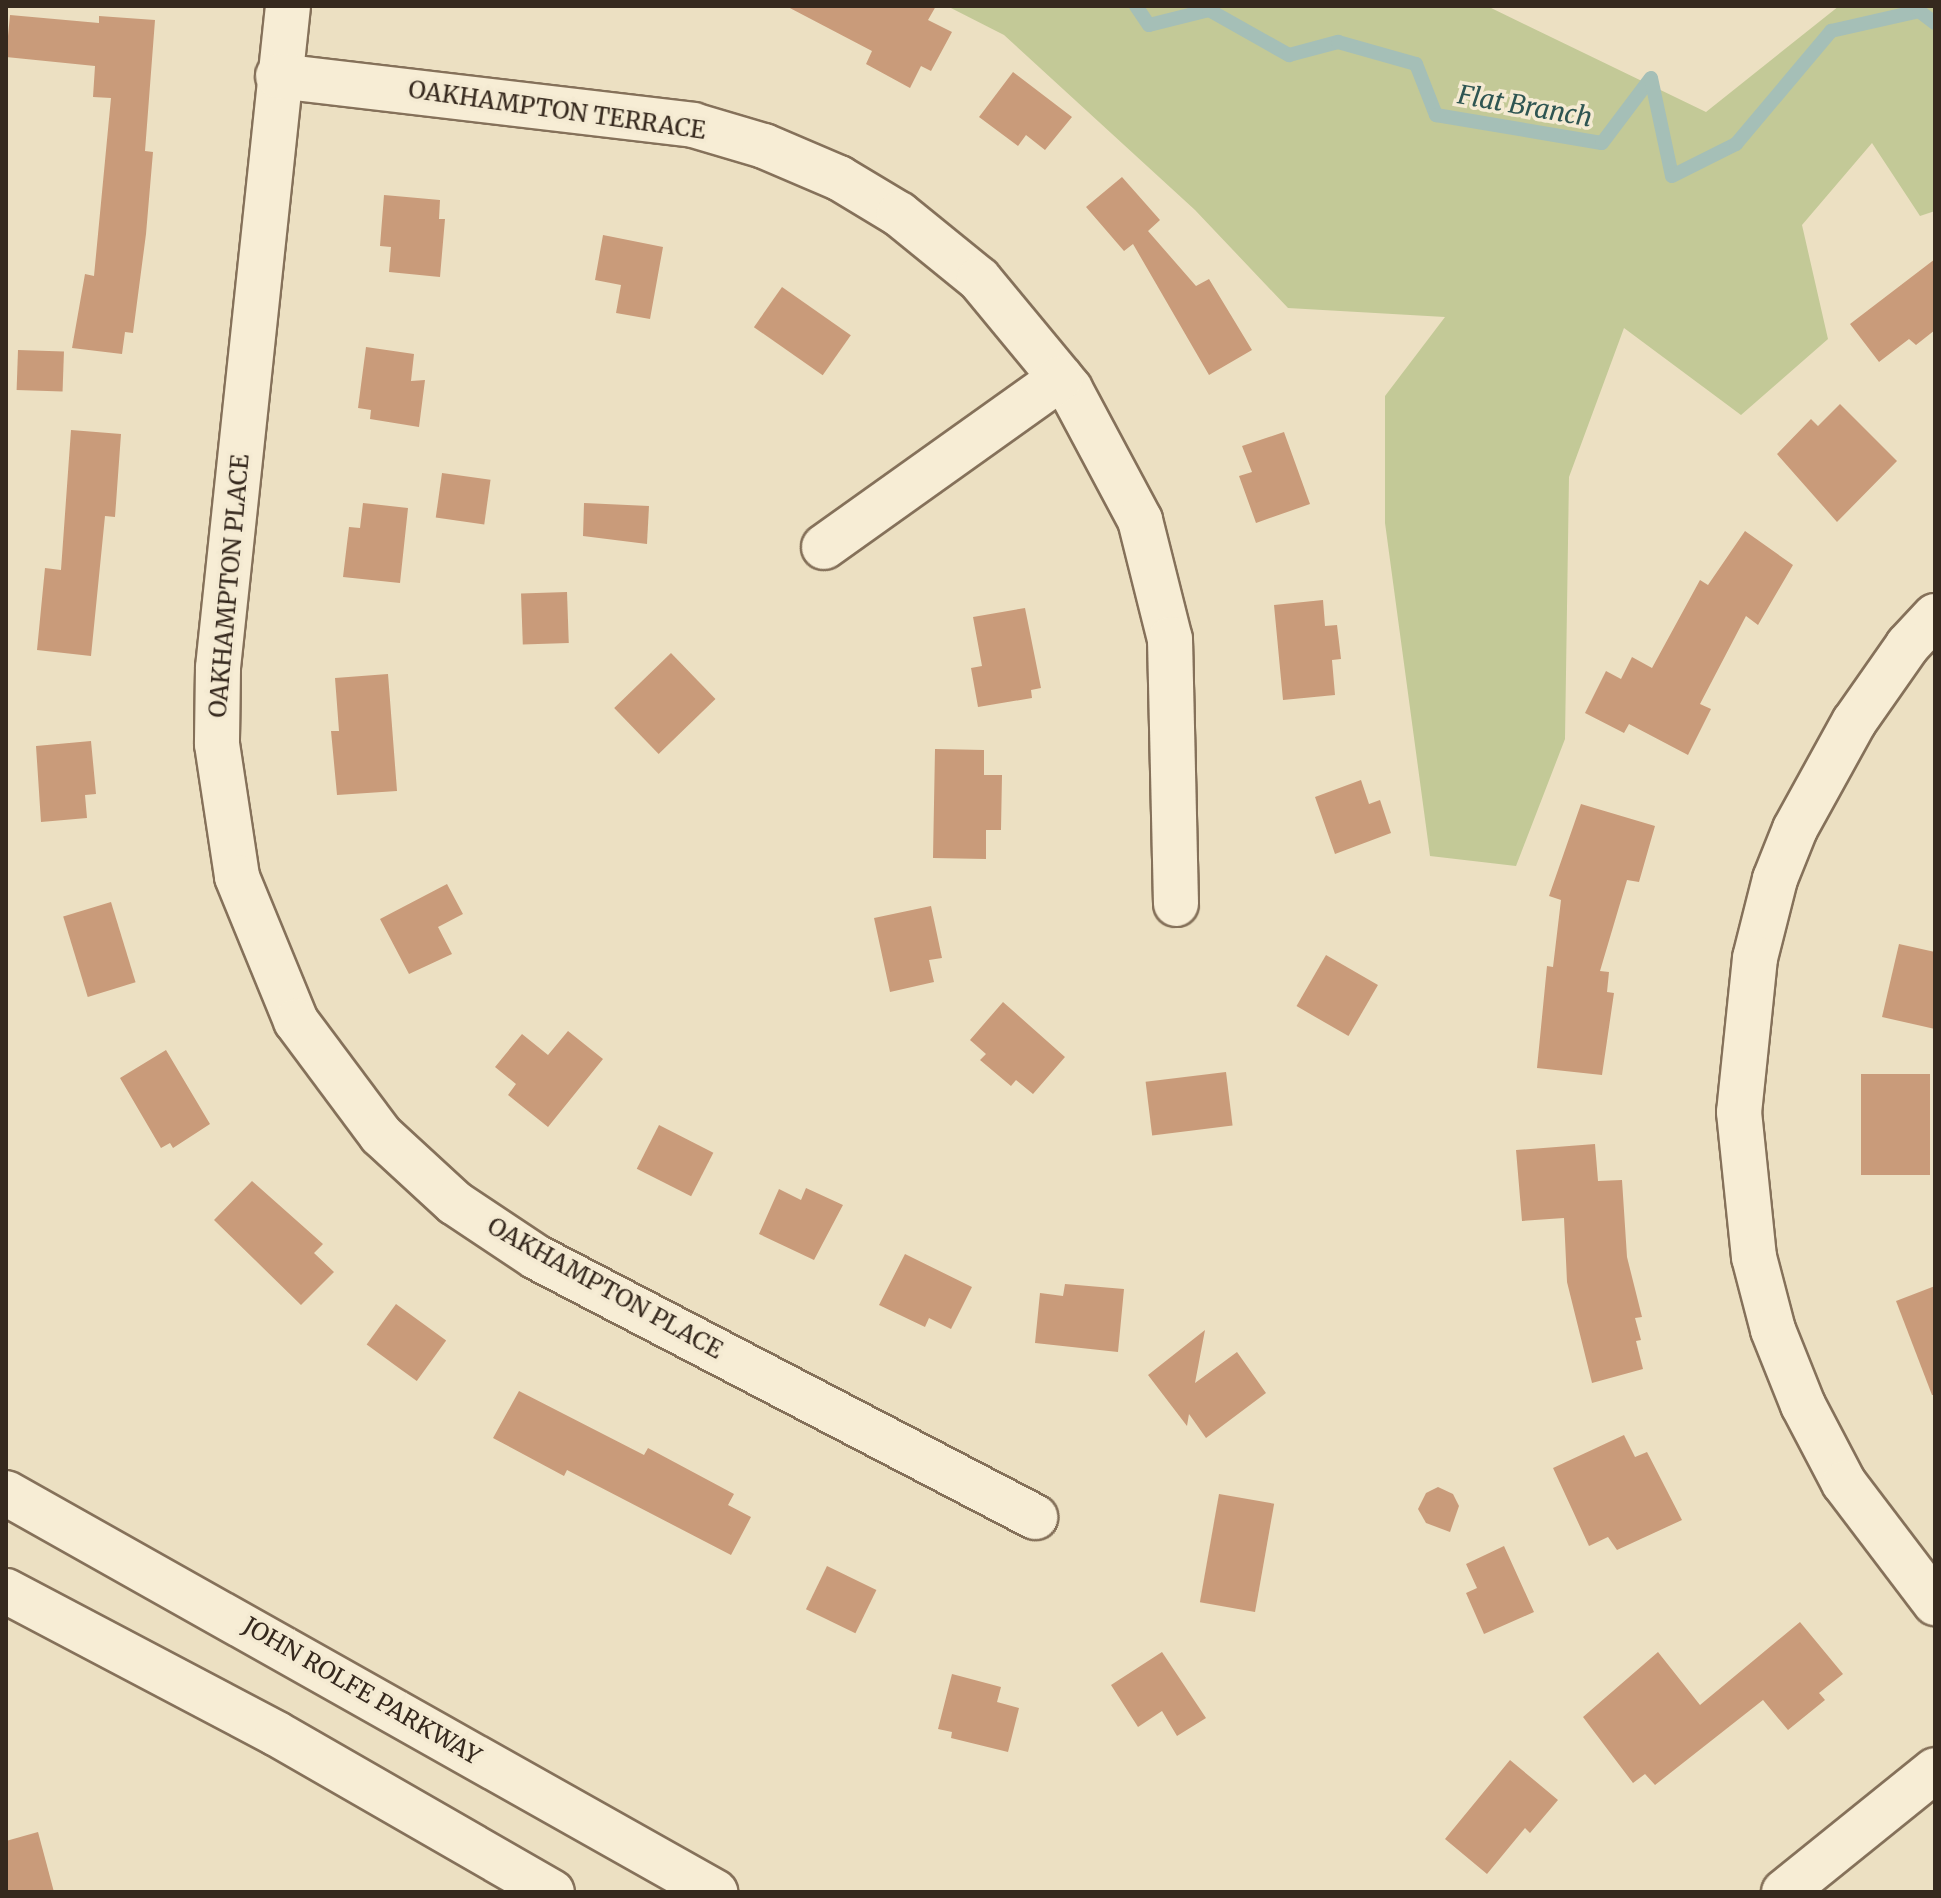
<!DOCTYPE html>
<style>
body{margin:0}
#map{position:relative;width:1941px;height:1898px;overflow:hidden;background:#ece0c2;font-family:Merriweather,serif}
div>[style]{position:absolute}
.green>*{inset:0;background:#c3c997}
.stream>*{height:14px;margin:-7px;padding:0 7px;transform-origin:7px;border-radius:7px;background:#a5bfb7}
.building>*{inset:0;background:#c99b7a;transform-origin:0 0}
.roads{filter:drop-shadow(2px 0 #85715a) drop-shadow(-2px 0 #85715a) drop-shadow(0 2px #85715a) drop-shadow(0 -2px #85715a)}
.street>*{height:44px;margin:-22px;padding:0 22px;transform-origin:22px;border-radius:22px;background:#f7edd5}
.secondary>*{height:44px;margin:-22px;padding:0 22px;transform-origin:22px;border-radius:22px;background:#f7edd5}
span{translate:-50% -50%;white-space:nowrap;text-align:center;line-height:1.15;-webkit-text-stroke:7px #f4ead2;paint-order:stroke}
.street-label{font-size:24px;color:#36291e}
.water-label{font-size:26px;color:#2e5552;font-style:italic}
.frame{position:absolute;inset:0;border:8px solid #36291e;pointer-events:none}
</style>
<div id="map">
<div class="green">
<i style="clip-path:polygon(947px 6px,1487px 6px,1706px 112px,1839px 6px,1935px 6px,1935px 211px,1920px 216px,1872px 143px,1802px 225px,1828px 339px,1741px 415px,1624px 328px,1569px 477px,1565px 739px,1516px 866px,1430px 856px,1385px 523px,1385px 396px,1445px 317px,1288px 308px,1195px 210px,1004px 35px)"></i>
</div>
<div class="stream">
<i style="left:1136px;top:6px;width:23px;rotate:56deg"></i>
<i style="left:1149px;top:25px;width:62px;rotate:-14deg"></i>
<i style="left:1209px;top:10px;width:92px;rotate:29.4deg"></i>
<i style="left:1289px;top:55px;width:51px;rotate:-14.9deg"></i>
<i style="left:1338px;top:42px;width:81px;rotate:15.8deg"></i>
<i style="left:1416px;top:64px;width:55px;rotate:68.6deg"></i>
<i style="left:1436px;top:115px;width:168px;rotate:9.6deg"></i>
<i style="left:1602px;top:143px;width:81px;rotate:-53deg"></i>
<i style="left:1651px;top:78px;width:100px;rotate:77.9deg"></i>
<i style="left:1672px;top:176px;width:72px;rotate:-26.6deg"></i>
<i style="left:1736px;top:144px;width:148px;rotate:-49.9deg"></i>
<i style="left:1831px;top:31px;width:90px;rotate:-12.8deg"></i>
<i style="left:1919px;top:11px;width:20px;rotate:37deg"></i>
</div>
<div class="building">
<i style="clip-path:polygon(786px 6px,936px 6px,928px 20px,952px 32px,931px 71px,921px 66px,910px 88px,866px 64px,872px 51px)"></i>
<i style="clip-path:polygon(10px 15px,99px 23px,99px 16px,155px 20px,145px 151px,153px 152px,146px 234px,133px 333px,125px 332px,122px 354px,72px 348px,85px 274px,94px 276px,111px 98px,93px 97px,95px 66px,6px 57px)"></i>
<i style="clip-path:polygon(1013px 72px,1072px 117px,1045px 150px,1026px 135px,1018px 146px,979px 117px)"></i>
<i style="clip-path:polygon(1122px 177px,1160px 220px,1148px 231px,1196px 286px,1209px 279px,1252px 350px,1209px 375px,1133px 244px,1124px 251px,1086px 207px)"></i>
<i style="clip-path:polygon(384px 195px,440px 200px,439px 219px,445px 219px,440px 277px,389px 272px,391px 247px,380px 246px)"></i>
<i style="clip-path:polygon(603px 235px,663px 247px,650px 319px,616px 313px,621px 285px,595px 280px)"></i>
<i style="clip-path:polygon(1935px 259px,1935px 330px,1916px 345px,1909px 339px,1879px 362px,1850px 324px)"></i>
<i style="left:782px;top:287px;width:84px;height:49px;rotate:35deg"></i>
<i style="clip-path:polygon(366px 347px,414px 354px,411px 381px,425px 380px,419px 427px,370px 419px,371px 410px,358px 408px)"></i>
<i style="left:18px;top:350px;width:46px;height:40px;rotate:2deg"></i>
<i style="clip-path:polygon(1840px 404px,1897px 461px,1837px 522px,1777px 454px,1811px 419px,1818px 426px)"></i>
<i style="clip-path:polygon(71px 430px,121px 434px,115px 517px,105px 516px,91px 656px,37px 650px,45px 568px,61px 570px)"></i>
<i style="clip-path:polygon(1284px 432px,1310px 504px,1256px 523px,1239px 476px,1252px 472px,1242px 446px)"></i>
<i style="left:442px;top:473px;width:49px;height:45px;rotate:8deg"></i>
<i style="clip-path:polygon(363px 503px,408px 508px,400px 583px,343px 577px,349px 527px,360px 528px)"></i>
<i style="clip-path:polygon(584px 503px,649px 506px,647px 544px,583px 536px)"></i>
<i style="clip-path:polygon(1745px 531px,1793px 565px,1758px 625px,1746px 616px,1700px 704px,1711px 709px,1688px 755px,1629px 724px,1624px 733px,1585px 713px,1606px 671px,1621px 679px,1632px 657px,1652px 668px,1700px 580px,1708px 585px)"></i>
<i style="left:567px;top:592px;width:51px;height:46px;rotate:88deg"></i>
<i style="clip-path:polygon(1323px 600px,1325px 626px,1337px 625px,1341px 659px,1332px 660px,1335px 695px,1283px 700px,1274px 605px)"></i>
<i style="clip-path:polygon(1025px 608px,1041px 688px,1031px 690px,1032px 698px,978px 707px,971px 668px,982px 666px,973px 617px)"></i>
<i style="left:671px;top:653px;width:64px;height:79px;rotate:46deg"></i>
<i style="clip-path:polygon(388px 674px,397px 791px,337px 795px,331px 731px,339px 731px,335px 678px)"></i>
<i style="clip-path:polygon(91px 741px,96px 794px,85px 795px,87px 818px,41px 822px,36px 746px)"></i>
<i style="clip-path:polygon(935px 749px,984px 750px,984px 775px,1002px 775px,1001px 830px,986px 830px,986px 859px,933px 858px)"></i>
<i style="clip-path:polygon(1361px 780px,1369px 804px,1380px 800px,1391px 833px,1335px 854px,1315px 797px)"></i>
<i style="clip-path:polygon(1581px 804px,1655px 826px,1639px 882px,1627px 880px,1600px 971px,1609px 972px,1607px 992px,1614px 993px,1602px 1075px,1537px 1068px,1547px 966px,1553px 967px,1561px 900px,1549px 896px)"></i>
<i style="clip-path:polygon(447px 884px,463px 914px,438px 927px,452px 954px,409px 974px,380px 919px)"></i>
<i style="left:111px;top:902px;width:84px;height:50px;rotate:73deg"></i>
<i style="clip-path:polygon(931px 906px,942px 958px,929px 960px,934px 982px,890px 992px,874px 918px)"></i>
<i style="clip-path:polygon(1899px 944px,1935px 952px,1935px 1029px,1882px 1017px)"></i>
<i style="left:1326px;top:955px;width:60px;height:59px;rotate:30deg"></i>
<i style="clip-path:polygon(1003px 1002px,1065px 1057px,1033px 1094px,1016px 1080px,1011px 1086px,980px 1060px,986px 1054px,970px 1040px)"></i>
<i style="clip-path:polygon(568px 1031px,603px 1059px,548px 1127px,508px 1095px,516px 1084px,495px 1067px,522px 1034px,548px 1055px)"></i>
<i style="clip-path:polygon(166px 1050px,210px 1124px,173px 1148px,170px 1143px,161px 1148px,120px 1078px)"></i>
<i style="left:1226px;top:1072px;width:54px;height:81px;rotate:83deg"></i>
<i style="left:1930px;top:1074px;width:101px;height:69px;rotate:90deg"></i>
<i style="left:659px;top:1125px;width:61px;height:49px;rotate:27deg"></i>
<i style="clip-path:polygon(1595px 1144px,1598px 1181px,1622px 1180px,1627px 1257px,1642px 1317px,1635px 1318px,1641px 1340px,1636px 1341px,1643px 1369px,1592px 1383px,1567px 1282px,1564px 1218px,1522px 1221px,1516px 1150px)"></i>
<i style="clip-path:polygon(252px 1181px,323px 1244px,314px 1253px,334px 1272px,301px 1305px,214px 1220px)"></i>
<i style="clip-path:polygon(806px 1188px,843px 1205px,814px 1260px,759px 1234px,779px 1189px,801px 1200px)"></i>
<i style="clip-path:polygon(905px 1254px,972px 1287px,951px 1329px,929px 1318px,925px 1327px,879px 1305px)"></i>
<i style="clip-path:polygon(1065px 1284px,1124px 1289px,1118px 1352px,1035px 1343px,1040px 1293px,1063px 1296px)"></i>
<i style="clip-path:polygon(1935px 1286px,1935px 1395px,1932px 1395px,1896px 1301px)"></i>
<i style="left:396px;top:1304px;width:62px;height:50px;rotate:36deg"></i>
<i style="clip-path:polygon(1205px 1330px,1195px 1383px,1237px 1352px,1266px 1393px,1206px 1438px,1189px 1414px,1187px 1426px,1148px 1375px)"></i>
<i style="clip-path:polygon(519px 1391px,644px 1455px,648px 1448px,734px 1494px,728px 1505px,751px 1517px,731px 1555px,567px 1470px,564px 1476px,493px 1438px)"></i>
<i style="clip-path:polygon(1624px 1435px,1635px 1457px,1647px 1452px,1682px 1520px,1617px 1550px,1608px 1537px,1589px 1546px,1553px 1468px)"></i>
<i style="clip-path:polygon(1438px 1487px,1453px 1494px,1459px 1506px,1450px 1532px,1426px 1523px,1418px 1509px,1426px 1493px)"></i>
<i style="left:1219px;top:1494px;width:56px;height:110px;rotate:10deg"></i>
<i style="clip-path:polygon(1504px 1546px,1534px 1612px,1484px 1634px,1466px 1593px,1477px 1588px,1466px 1564px)"></i>
<i style="left:827px;top:1566px;width:55px;height:48px;rotate:26deg"></i>
<i style="clip-path:polygon(1800px 1622px,1843px 1674px,1819px 1693px,1825px 1700px,1788px 1730px,1763px 1700px,1655px 1785px,1645px 1774px,1633px 1783px,1583px 1717px,1658px 1652px,1700px 1705px)"></i>
<i style="clip-path:polygon(1162px 1652px,1206px 1718px,1177px 1736px,1162px 1711px,1138px 1727px,1111px 1685px)"></i>
<i style="clip-path:polygon(952px 1674px,1001px 1687px,997px 1702px,1019px 1708px,1008px 1752px,951px 1738px,952px 1732px,938px 1729px)"></i>
<i style="clip-path:polygon(1510px 1760px,1558px 1800px,1530px 1833px,1525px 1828px,1487px 1874px,1445px 1839px)"></i>
<i style="clip-path:polygon(38px 1832px,54px 1892px,6px 1892px,6px 1841px)"></i>
</div>
<div class="roads">
<div class="street">
<i style="left:288px;top:6px;width:666px;rotate:96.04deg"></i>
<i style="left:218px;top:668px;width:76px;rotate:90.8deg"></i>
<i style="left:217px;top:744px;width:134px;rotate:81.4deg"></i>
<i style="left:237px;top:877px;width:156px;rotate:67.7deg"></i>
<i style="left:296px;top:1021px;width:142px;rotate:53.3deg"></i>
<i style="left:381px;top:1135px;width:100px;rotate:42.6deg"></i>
<i style="left:455px;top:1203px;width:97px;rotate:33.7deg"></i>
<i style="left:536px;top:1257px;width:563px;rotate:27.52deg"></i>
<i style="left:278px;top:76px;width:418px;rotate:6.7deg"></i>
<i style="left:693px;top:125px;width:74px;rotate:16.5deg"></i>
<i style="left:764px;top:146px;width:82px;rotate:23.1deg"></i>
<i style="left:839px;top:178px;width:70px;rotate:31deg"></i>
<i style="left:899px;top:214px;width:103px;rotate:39.1deg"></i>
<i style="left:979px;top:279px;width:143px;rotate:50.4deg"></i>
<i style="left:1070px;top:389px;width:149px;rotate:61.9deg"></i>
<i style="left:1140px;top:520px;width:123px;rotate:75.9deg"></i>
<i style="left:1170px;top:639px;width:265px;rotate:88.7deg"></i>
<i style="left:824px;top:547px;width:291px;rotate:-35.5deg"></i>
<i style="left:1935px;top:616px;width:40px;rotate:133deg"></i>
<i style="left:1908px;top:645px;width:94px;rotate:125deg"></i>
<i style="left:1854px;top:722px;width:122px;rotate:118.9deg"></i>
<i style="left:1795px;top:829px;width:54px;rotate:111.8deg"></i>
<i style="left:1775px;top:879px;width:81px;rotate:104.2deg"></i>
<i style="left:1755px;top:958px;width:155px;rotate:95.9deg"></i>
<i style="left:1739px;top:1112px;width:146px;rotate:84.1deg"></i>
<i style="left:1754px;top:1257px;width:75px;rotate:75.4deg"></i>
<i style="left:1773px;top:1330px;width:81px;rotate:68.2deg"></i>
<i style="left:1803px;top:1405px;width:88px;rotate:62.3deg"></i>
<i style="left:1844px;top:1483px;width:151px;rotate:52.8deg"></i>
<i style="left:1784px;top:1892px;width:194px;rotate:-38.9deg"></i>
</div>
<div class="secondary">
<i style="left:6px;top:1493px;width:814px;rotate:29.37deg"></i>
<i style="left:6px;top:1591px;width:306px;rotate:27.8deg"></i>
<i style="left:277px;top:1734px;width:317px;rotate:29.9deg"></i>
</div>
</div>
<div class="street-label">
<span style="left:557px;top:110px;rotate:8deg">OAKHAMPTON TERRACE</span>
<span style="left:229px;top:586px;rotate:-85deg">OAKHAMPTON PLACE</span>
<span style="left:605px;top:1288px;rotate:29deg">OAKHAMPTON PLACE</span>
<span style="left:362px;top:1691px;rotate:30deg">JOHN ROLFE PARKWAY</span>
</div>
<div class="water-label">
<span style="left:1525px;top:106px;rotate:10deg">Flat Branch</span>
</div>
<div class="frame"></div>
</div>
